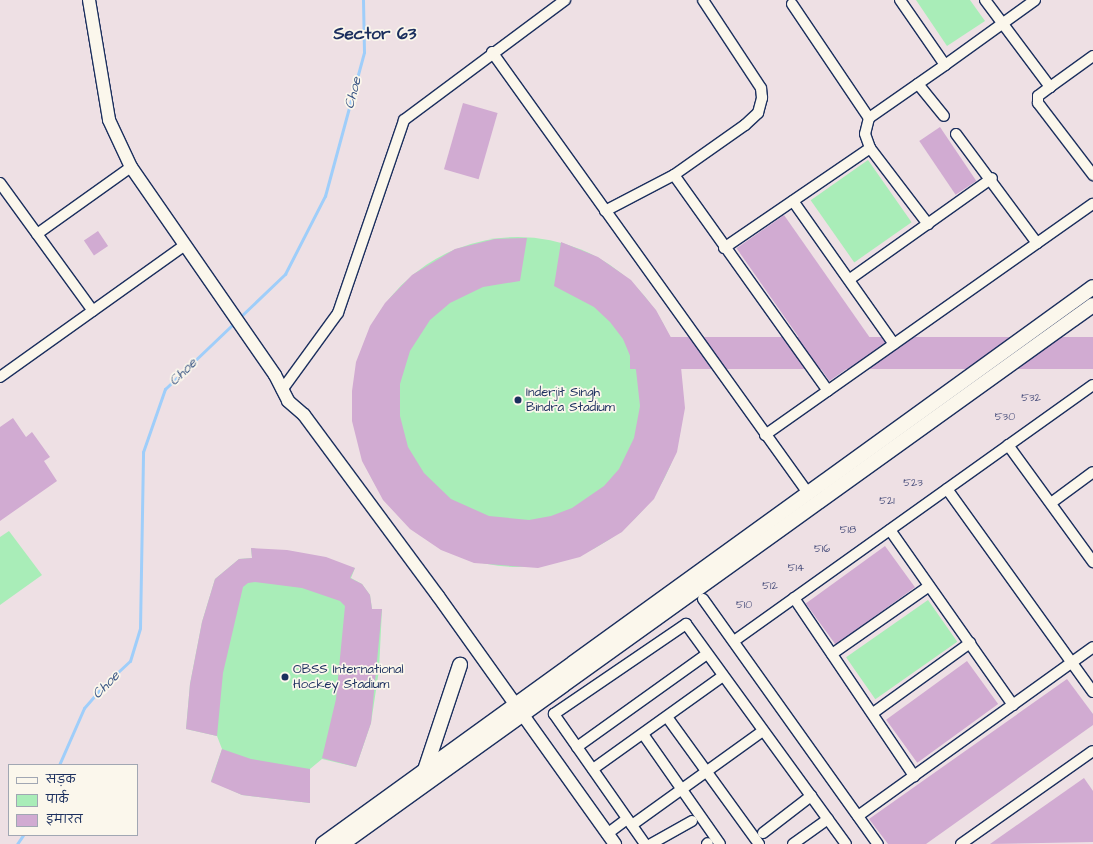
<!DOCTYPE html>
<meta charset="utf-8">
<style>
body{margin:0}
#map{position:relative;width:1093px;height:844px;overflow:hidden;background:#eee0e4;font-family:"Architects Daughter","Playpen Sans Deva",sans-serif}
div>[style]{position:absolute}
.green>*{inset:0;background:#a9edb8;transform-origin:0 0}
.round{border-radius:50%}
.stream>*{height:3px;margin:-1.5px;padding:0 1.5px;transform-origin:1.5px;border-radius:1.5px;background:#9fcefa}
.building>*{inset:0;background:#d1abd2;transform-origin:0 0}
.roads{filter:drop-shadow(1px 0 #1b2f5e) drop-shadow(-1px 0 #1b2f5e) drop-shadow(0 1px #1b2f5e) drop-shadow(0 -1px #1b2f5e)}
.minor>*{height:10px;margin:-5px;padding:0 5px;transform-origin:5px;border-radius:5px;background:#fbf7ec}
.tertiary>*{height:12px;margin:-6px;padding:0 6px;transform-origin:6px;border-radius:6px;background:#fbf7ec}
.secondary>*{height:14px;margin:-7px;padding:0 7px;transform-origin:7px;border-radius:7px;background:#fbf7ec}
.dots>*{width:11px;height:11px;translate:-50% -50%;box-sizing:border-box;border:2px solid #fbf7ec;border-radius:50%}
span{translate:-50% -50%;white-space:nowrap;text-align:center;line-height:1.15;-webkit-text-stroke:3.5px #fbf7ec;paint-order:stroke}
.number-label{font-size:11px;color:#484e7b}
.number-label span{-webkit-text-stroke-width:0}
.poi-label{font-size:13px;color:#1b2f5e}
.left{translate:0 -50%;text-align:left}
.water-label{font-size:14px;color:#3c5785;font-style:italic}
.district-label{font-size:17px;color:#1b2f5e;font-weight:700}
.legend{position:absolute;left:8px;top:764px;width:130px;height:72px;box-sizing:border-box;background:#fbf7ec;border:1px solid #a1a7b3;margin:0;padding:5px 7px;list-style:none;font-size:12px;color:#1b2f5e}
.legend li{display:flex;align-items:center;gap:8px;height:20px}
.legend b{width:20px;border:1px solid #a1a7b3}
</style>
<div id="map">
<div class="green">
<i style="clip-path:polygon(916px 0,970px 0,985px 21px,947px 46px)"></i>
<i style="left:868px;top:160px;width:76px;height:70px;rotate:55deg"></i>
<i class="round" style="left:353px;top:237px;width:330px;height:330px"></i>
<i style="clip-path:polygon(9px 531px,42px 575px,0 605px,0 537px)"></i>
<i style="clip-path:polygon(251px 548px,355px 568px,351px 578px,362px 584px,370px 595px,372px 609px,382px 609px,379px 670px,371px 723px,356px 767px,322px 759px,310px 769px,310px 803px,242px 795px,211px 781px,222px 749px,217px 736px,186px 729px,190px 684px,202px 622px,215px 579px,239px 559px,252px 558px)"></i>
<i style="left:928px;top:600px;width:51px;height:100px;rotate:55deg"></i>
</div>
<div class="stream">
<i style="left:239px;top:318px;width:64px;rotate:-43.7deg"></i>
<i style="left:285px;top:274px;width:88px;rotate:-62.9deg"></i>
<i style="left:325px;top:196px;width:149px;rotate:-74.8deg"></i>
<i style="left:364px;top:52px;width:52px;rotate:-91.1deg"></i>
<i style="left:59px;top:765px;width:62px;rotate:-66.3deg"></i>
<i style="left:84px;top:708px;width:29px;rotate:-49deg"></i>
<i style="left:103px;top:686px;width:37px;rotate:-43deg"></i>
<i style="left:130px;top:661px;width:34px;rotate:-73deg"></i>
<i style="left:140px;top:628px;width:176px;rotate:-89deg"></i>
<i style="left:143px;top:452px;width:67px;rotate:-70.8deg"></i>
<i style="left:165px;top:389px;width:97px;rotate:-43.7deg"></i>
<i style="left:17px;top:844px;width:11px;rotate:-56deg"></i>
</div>
<div class="building">
<i style="left:463px;top:103px;width:36px;height:69px;rotate:16deg"></i>
<i style="left:940px;top:127px;width:65px;height:25px;rotate:56deg"></i>
<i style="left:784px;top:215px;width:162px;height:58px;rotate:55deg"></i>
<i style="left:98px;top:231px;width:18px;height:17px;rotate:56deg"></i>
<i style="clip-path:polygon(527px 238px,520px 281px,483px 287px,450px 303px,430px 320px,410px 351px,400px 384px,400px 416px,408px 447px,424px 473px,451px 499px,489px 516px,529px 520px,551px 516px,572px 508px,604px 486px,619px 469px,634px 438px,640px 406px,636px 370px,623px 339px,610px 322px,594px 307px,554px 286px,561px 242px,598px 257px,631px 280px,656px 310px,674px 343px,681px 367px,685px 408px,677px 452px,654px 499px,622px 532px,580px 557px,538px 568px,474px 563px,441px 550px,410px 529px,383px 500px,362px 461px,352px 421px,352px 391px,356px 362px,370px 326px,385px 303px,412px 275px,455px 249px,495px 239px)"></i>
<i style="left:1093px;top:337px;width:32px;height:463px;rotate:90deg"></i>
<i style="clip-path:polygon(13px 418px,26px 437px,32px 432px,50px 457px,44px 461px,57px 481px,0 521px,0 427px)"></i>
<i style="left:885px;top:546px;width:51px;height:98px;rotate:54deg"></i>
<i style="clip-path:polygon(251px 548px,287px 550px,326px 557px,355px 568px,350px 578px,362px 584px,370px 595px,372px 609px,382px 609px,371px 723px,356px 767px,322px 758px,336px 699px,345px 606px,340px 601px,302px 588px,255px 582px,248px 583px,243px 587px,223px 673px,217px 736px,186px 729px,190px 684px,202px 622px,215px 579px,239px 559px,252px 558px)"></i>
<i style="left:967px;top:661px;width:53px;height:100px;rotate:54deg"></i>
<i style="clip-path:polygon(1067px 679px,1093px 714px,1093px 725px,926px 844px,888px 844px,869px 819px)"></i>
<i style="clip-path:polygon(222px 749px,251px 759px,310px 769px,310px 803px,242px 795px,211px 782px)"></i>
<i style="clip-path:polygon(1084px 778px,1093px 791px,1093px 842px,990px 844px)"></i>
</div>
<div class="roads">
<div class="minor">
<i style="left:900px;top:0;width:79px;rotate:55.3deg"></i>
<i style="left:945px;top:65px;width:111px;rotate:-35.8deg"></i>
<i style="left:985px;top:0;width:109px;rotate:53.2deg"></i>
<i style="left:1050px;top:87px;width:53px;rotate:-35.8deg"></i>
<i style="left:792px;top:4px;width:138px;rotate:56deg"></i>
<i style="left:869px;top:118px;width:93px;rotate:-34.9deg"></i>
<i style="left:492px;top:52px;width:543px;rotate:54.38deg"></i>
<i style="left:918px;top:84px;width:41px;rotate:50.9deg"></i>
<i style="left:1050px;top:87px;width:15px;rotate:143deg"></i>
<i style="left:1038px;top:96px;width:7px;rotate:90deg"></i>
<i style="left:1038px;top:103px;width:91px;rotate:52.6deg"></i>
<i style="left:869px;top:118px;width:16px;rotate:104deg"></i>
<i style="left:865px;top:134px;width:15px;rotate:70deg"></i>
<i style="left:870px;top:148px;width:96px;rotate:52.7deg"></i>
<i style="left:956px;top:134px;width:136px;rotate:53.4deg"></i>
<i style="left:674px;top:175px;width:265px;rotate:54.5deg"></i>
<i style="left:0;top:183px;width:158px;rotate:54deg"></i>
<i style="left:793px;top:201px;width:175px;rotate:54.8deg"></i>
<i style="left:605px;top:211px;width:78px;rotate:-27.6deg"></i>
<i style="left:674px;top:175px;width:87px;rotate:-35.2deg"></i>
<i style="left:745px;top:125px;width:18px;rotate:-43deg"></i>
<i style="left:758px;top:113px;width:16px;rotate:-75deg"></i>
<i style="left:762px;top:98px;width:10px;rotate:-96deg"></i>
<i style="left:761px;top:88px;width:105px;rotate:-123.4deg"></i>
<i style="left:37px;top:234px;width:115px;rotate:-35.5deg"></i>
<i style="left:724px;top:248px;width:177px;rotate:-34.4deg"></i>
<i style="left:850px;top:279px;width:174px;rotate:-35.4deg"></i>
<i style="left:0;top:377px;width:227px;rotate:-35.5deg"></i>
<i style="left:282px;top:390px;width:95px;rotate:-54deg"></i>
<i style="left:338px;top:313px;width:204px;rotate:-71.1deg"></i>
<i style="left:404px;top:120px;width:201px;rotate:-36.7deg"></i>
<i style="left:765px;top:435px;width:401px;rotate:-35.2deg"></i>
<i style="left:1008px;top:445px;width:145px;rotate:54deg"></i>
<i style="left:947px;top:489px;width:250px;rotate:54.3deg"></i>
<i style="left:1051px;top:503px;width:52px;rotate:-36.4deg"></i>
<i style="left:890px;top:530px;width:214px;rotate:54.9deg"></i>
<i style="left:794px;top:598px;width:215px;rotate:56deg"></i>
<i style="left:703px;top:599px;width:301px;rotate:54.5deg"></i>
<i style="left:734px;top:641px;width:441px;rotate:-35.5deg"></i>
<i style="left:832px;top:654px;width:118px;rotate:-35deg"></i>
<i style="left:873px;top:713px;width:120px;rotate:-35.8deg"></i>
<i style="left:667px;top:717px;width:157px;rotate:54.1deg"></i>
<i style="left:643px;top:734px;width:134px;rotate:55deg"></i>
<i style="left:577px;top:747px;width:160px;rotate:-35.6deg"></i>
<i style="left:593px;top:769px;width:160px;rotate:-35.6deg"></i>
<i style="left:858px;top:816px;width:289px;rotate:-35.7deg"></i>
<i style="left:632px;top:825px;width:161px;rotate:-35.7deg"></i>
<i style="left:763px;top:833px;width:61px;rotate:-37.6deg"></i>
<i style="left:607px;top:834px;width:25px;rotate:-37deg"></i>
<i style="left:645px;top:844px;width:159px;rotate:-125deg"></i>
<i style="left:554px;top:714px;width:160px;rotate:-34.3deg"></i>
<i style="left:686px;top:624px;width:272px;rotate:54deg"></i>
<i style="left:651px;top:844px;width:47px;rotate:-29.3deg"></i>
<i style="left:707px;top:844px;width:1px;rotate:-45deg"></i>
<i style="left:793px;top:844px;width:43px;rotate:-35.5deg"></i>
<i style="left:961px;top:844px;width:161px;rotate:-35.2deg"></i>
</div>
<div class="tertiary">
<i style="left:89px;top:0;width:122px;rotate:80.5deg"></i>
<i style="left:109px;top:120px;width:52px;rotate:64.9deg"></i>
<i style="left:131px;top:167px;width:253px;rotate:55.3deg"></i>
<i style="left:275px;top:375px;width:29px;rotate:63deg"></i>
<i style="left:288px;top:401px;width:21px;rotate:41deg"></i>
<i style="left:304px;top:415px;width:225px;rotate:53.5deg"></i>
<i style="left:438px;top:596px;width:305px;rotate:54.5deg"></i>
</div>
<div class="secondary">
<i style="left:425px;top:770px;width:111px;rotate:-71.6deg"></i>
<i style="left:323px;top:844px;width:950px;rotate:-35.88deg"></i>
<i style="left:342px;top:844px;width:924px;rotate:-35.67deg"></i>
</div>
</div>
<div class="dots">
<i style="left:518px;top:400px;background:#1b2f5e"></i>
<i style="left:285px;top:677px;background:#1b2f5e"></i>
</div>
<div class="number-label">
<span style="left:1031px;top:398px">532</span>
<span style="left:1005px;top:417px">530</span>
<span style="left:913px;top:483px">523</span>
<span style="left:887px;top:501px">521</span>
<span style="left:848px;top:530px">518</span>
<span style="left:822px;top:549px">516</span>
<span style="left:796px;top:568px">514</span>
<span style="left:770px;top:586px">512</span>
<span style="left:744px;top:605px">510</span>
</div>
<div class="poi-label">
<span class="left" style="left:526px;top:400px">Inderjit Singh<br>Bindra Stadium</span>
<span class="left" style="left:293px;top:677px">OBSS International<br>Hockey Stadium</span>
</div>
<div class="water-label">
<span style="left:353px;top:93px;rotate:-75deg">Choe</span>
<span style="left:183px;top:372px;rotate:-44deg">Choe</span>
<span style="left:106px;top:685px;rotate:-45deg">Choe</span>
</div>
<div class="district-label">
<span style="left:375px;top:35px">Sector 63</span>
</div>
<ul class="legend">
<li><b style="height:5px;background:#fbf7ec"></b>सड़क</li>
<li><b style="height:11px;background:#a9edb8"></b>पार्क</li>
<li><b style="height:11px;background:#d1abd2"></b>इमारत</li>
</ul>
</div>
